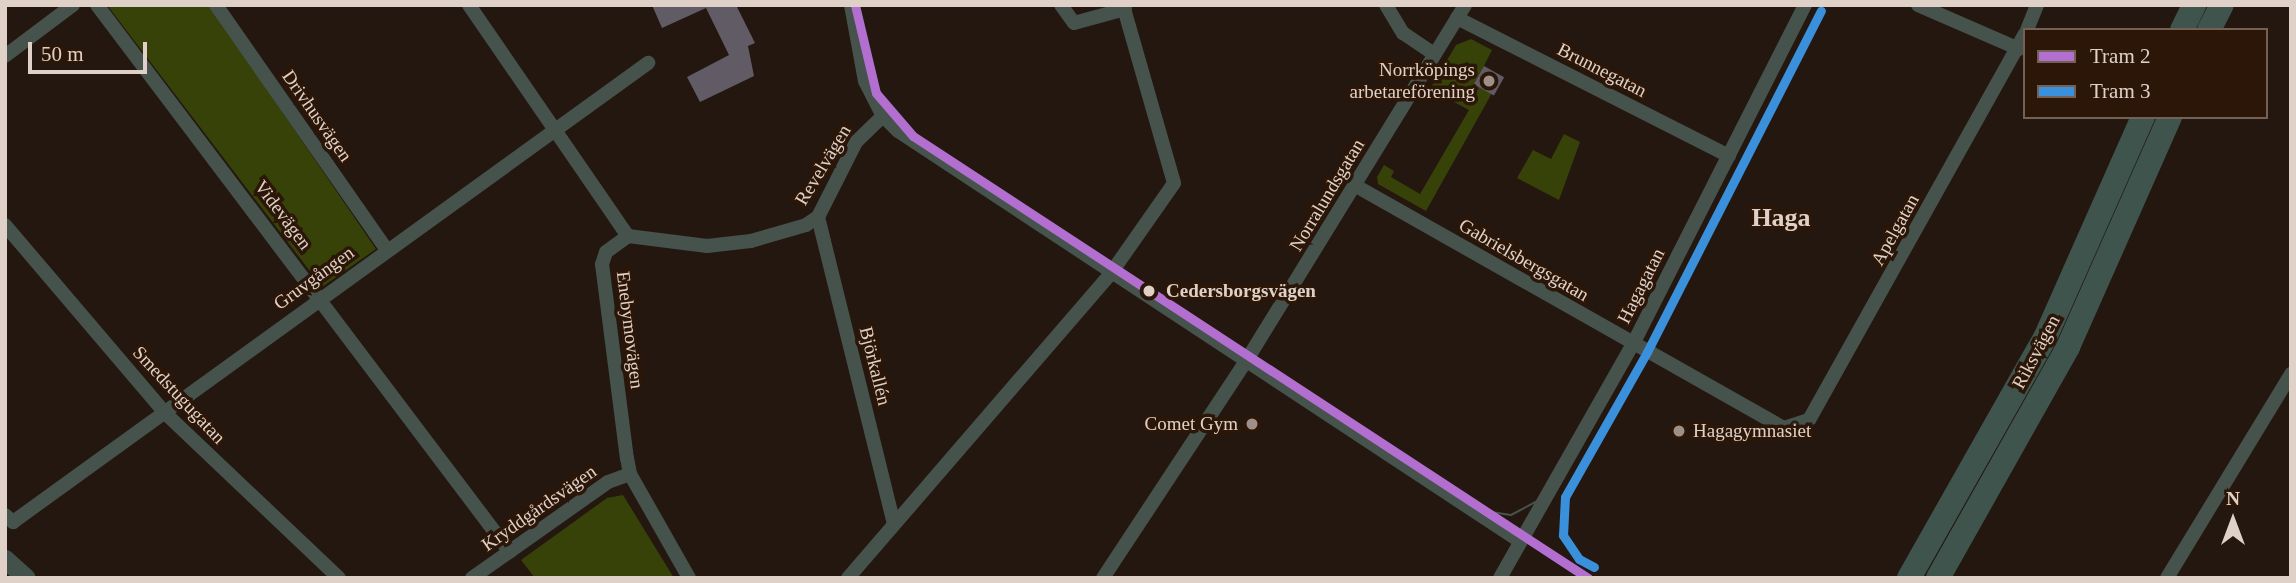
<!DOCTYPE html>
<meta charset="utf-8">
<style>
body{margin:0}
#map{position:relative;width:2296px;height:583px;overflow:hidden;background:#231710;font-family:Georgia,serif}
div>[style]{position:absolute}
.green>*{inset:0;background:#374209}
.building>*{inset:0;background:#615b66;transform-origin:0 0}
.street>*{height:14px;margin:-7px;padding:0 7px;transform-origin:7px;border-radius:7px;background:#46524c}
.secondary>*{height:19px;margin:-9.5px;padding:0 9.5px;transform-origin:9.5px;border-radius:9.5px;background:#43514d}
.highway>*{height:24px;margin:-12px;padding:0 12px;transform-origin:12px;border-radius:12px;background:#3e544d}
.tram>*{height:2px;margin:-1px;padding:0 1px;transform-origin:1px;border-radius:1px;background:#49514c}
.tram-1>*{height:9px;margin:-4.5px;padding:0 4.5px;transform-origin:4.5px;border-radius:4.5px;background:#b36fd0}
.tram-2>*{height:9px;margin:-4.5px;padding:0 4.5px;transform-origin:4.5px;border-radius:4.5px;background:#3a90db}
.dots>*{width:19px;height:19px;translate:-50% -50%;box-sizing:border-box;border:4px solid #2b1608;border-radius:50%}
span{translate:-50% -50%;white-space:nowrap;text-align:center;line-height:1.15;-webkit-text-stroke:7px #2b1608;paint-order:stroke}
.poi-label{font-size:19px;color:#e0d1c8}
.right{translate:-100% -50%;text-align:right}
.left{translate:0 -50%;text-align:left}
.street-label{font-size:19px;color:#e0d1c8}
.stop-label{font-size:19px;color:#e0d1c8;font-weight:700}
.district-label{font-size:26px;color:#e0d1c8;font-weight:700}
.frame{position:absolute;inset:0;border:7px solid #e0d1c8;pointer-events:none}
.legend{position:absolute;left:2023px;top:28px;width:245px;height:91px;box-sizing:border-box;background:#2b1608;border:2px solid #736155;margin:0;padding:9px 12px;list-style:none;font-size:21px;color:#e0d1c8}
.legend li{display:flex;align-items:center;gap:14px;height:35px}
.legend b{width:35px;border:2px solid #736155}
.north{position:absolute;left:2198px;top:485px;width:70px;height:70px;-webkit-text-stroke:5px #2b1608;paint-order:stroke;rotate:0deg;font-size:19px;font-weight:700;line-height:28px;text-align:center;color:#e0d1c8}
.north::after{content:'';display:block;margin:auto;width:24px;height:32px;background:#e0d1c8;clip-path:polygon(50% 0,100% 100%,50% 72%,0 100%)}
.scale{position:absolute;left:28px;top:42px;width:119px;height:32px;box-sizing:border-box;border:4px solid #e0d1c8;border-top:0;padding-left:9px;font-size:21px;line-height:24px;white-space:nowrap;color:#e0d1c8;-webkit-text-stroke:5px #2b1608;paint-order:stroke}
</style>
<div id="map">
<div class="green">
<i style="clip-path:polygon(107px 5px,209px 5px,376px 249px,322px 287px)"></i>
<i style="clip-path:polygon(1471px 39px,1492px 50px,1475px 84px,1492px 93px,1426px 211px,1378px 184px,1377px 177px,1384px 165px,1394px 171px,1391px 177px,1420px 194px,1469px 110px,1430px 89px,1456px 45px)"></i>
<i style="clip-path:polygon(1564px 134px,1580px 142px,1559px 200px,1517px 178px,1533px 150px,1551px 159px)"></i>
<i style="clip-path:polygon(623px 495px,674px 578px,535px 578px,521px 560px,607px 498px)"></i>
</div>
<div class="building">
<i style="clip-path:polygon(652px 5px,736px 5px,755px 43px,748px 46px,754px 76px,700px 102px,687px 77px,729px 55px,706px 8px,662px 28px)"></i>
<i style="left:1484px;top:66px;width:23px;height:21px;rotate:29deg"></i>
</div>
<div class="street">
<i style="left:97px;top:5px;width:685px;rotate:52.95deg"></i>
<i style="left:216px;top:5px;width:299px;rotate:55.1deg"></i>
<i style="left:469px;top:5px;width:280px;rotate:55.5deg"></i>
<i style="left:628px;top:236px;width:27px;rotate:144deg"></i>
<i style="left:606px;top:252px;width:13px;rotate:108deg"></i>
<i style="left:602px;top:264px;width:196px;rotate:82.7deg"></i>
<i style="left:627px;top:458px;width:16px;rotate:79deg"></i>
<i style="left:630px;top:474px;width:120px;rotate:60.4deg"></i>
<i style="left:851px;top:5px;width:77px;rotate:79.6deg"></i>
<i style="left:865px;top:81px;width:39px;rotate:63deg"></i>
<i style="left:883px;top:116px;width:21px;rotate:45deg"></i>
<i style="left:898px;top:131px;width:746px;rotate:33.41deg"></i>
<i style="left:1061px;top:5px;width:22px;rotate:54deg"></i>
<i style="left:1074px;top:23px;width:53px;rotate:-15.4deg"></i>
<i style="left:1386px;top:5px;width:33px;rotate:59deg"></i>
<i style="left:1403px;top:33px;width:37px;rotate:34deg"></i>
<i style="left:1918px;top:5px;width:110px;rotate:23.5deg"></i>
<i style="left:1457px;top:18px;width:305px;rotate:26.9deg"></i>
<i style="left:2027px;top:30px;width:27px;rotate:-68deg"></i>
<i style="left:5px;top:56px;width:85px;rotate:-36.9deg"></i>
<i style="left:1356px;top:186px;width:492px;rotate:29.5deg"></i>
<i style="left:1784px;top:428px;width:26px;rotate:-18deg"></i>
<i style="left:1809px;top:420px;width:442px;rotate:-60.8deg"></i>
<i style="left:818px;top:217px;width:315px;rotate:76.1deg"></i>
<i style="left:5px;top:225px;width:245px;rotate:49.6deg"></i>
<i style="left:164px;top:412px;width:241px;rotate:43.5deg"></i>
<i style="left:628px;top:236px;width:80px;rotate:7.2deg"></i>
<i style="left:707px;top:246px;width:44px;rotate:-6.5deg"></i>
<i style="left:751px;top:241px;width:57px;rotate:-16.2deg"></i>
<i style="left:806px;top:225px;width:14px;rotate:-34deg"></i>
<i style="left:818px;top:217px;width:84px;rotate:-63.1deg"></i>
<i style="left:856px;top:142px;width:37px;rotate:-44deg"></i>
<i style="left:5px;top:515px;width:11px;rotate:41deg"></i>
<i style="left:13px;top:522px;width:784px;rotate:-35.86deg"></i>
<i style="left:472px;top:578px;width:166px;rotate:-35.2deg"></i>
<i style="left:608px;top:482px;width:23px;rotate:-20deg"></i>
<i style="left:848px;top:578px;width:399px;rotate:-49.2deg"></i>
<i style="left:1109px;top:276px;width:113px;rotate:-55deg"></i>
<i style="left:1174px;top:183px;width:185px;rotate:-106deg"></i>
<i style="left:1103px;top:578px;width:263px;rotate:-56.6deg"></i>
<i style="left:1248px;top:358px;width:414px;rotate:-58.4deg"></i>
<i style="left:1500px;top:578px;width:269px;rotate:-60.4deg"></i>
<i style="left:1633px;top:344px;width:380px;rotate:-63.1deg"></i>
<i style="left:2167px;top:578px;width:239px;rotate:-58.7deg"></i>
</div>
<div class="secondary">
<i style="left:5px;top:559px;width:28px;rotate:42deg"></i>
</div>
<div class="highway">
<i style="left:2182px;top:30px;width:28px;rotate:-64deg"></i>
<i style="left:2209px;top:30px;width:28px;rotate:-63deg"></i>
<i style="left:1909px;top:578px;width:276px;rotate:-60.5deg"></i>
<i style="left:2045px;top:338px;width:242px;rotate:-66.1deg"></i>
<i style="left:1938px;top:578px;width:265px;rotate:-60.6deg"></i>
<i style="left:2068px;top:347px;width:252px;rotate:-66.1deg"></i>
</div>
<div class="tram">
<i style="left:1479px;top:510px;width:32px;rotate:9deg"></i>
<i style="left:1511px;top:515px;width:32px;rotate:-28deg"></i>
</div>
<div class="tram-1">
<i style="left:855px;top:5px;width:90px;rotate:76.6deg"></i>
<i style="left:876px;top:93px;width:57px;rotate:49.3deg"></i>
<i style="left:913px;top:136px;width:807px;rotate:33.22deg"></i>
</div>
<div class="tram-2">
<i style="left:1594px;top:567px;width:17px;rotate:-152deg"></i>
<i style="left:1579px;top:559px;width:29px;rotate:-124deg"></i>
<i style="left:1563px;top:535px;width:38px;rotate:-87deg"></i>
<i style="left:1565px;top:497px;width:167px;rotate:-60.5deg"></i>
<i style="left:1647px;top:352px;width:383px;rotate:-63deg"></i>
</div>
<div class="dots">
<i style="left:1489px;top:81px;background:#9e9088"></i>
<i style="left:1149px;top:291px;background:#e0d1c8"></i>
<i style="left:1252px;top:424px;background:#9e9088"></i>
<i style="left:1679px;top:431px;background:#9e9088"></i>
</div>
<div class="poi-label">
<span class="right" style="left:1475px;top:81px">Norrköpings<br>arbetareförening</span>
<span class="right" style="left:1238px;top:424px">Comet Gym</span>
<span class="left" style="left:1693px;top:431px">Hagagymnasiet</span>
</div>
<div class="street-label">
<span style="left:1602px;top:70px;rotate:27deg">Brunnegatan</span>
<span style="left:317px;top:116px;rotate:55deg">Drivhusvägen</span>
<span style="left:823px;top:165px;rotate:-59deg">Revelvägen</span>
<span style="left:1327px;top:195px;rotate:-59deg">Norralundsgatan</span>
<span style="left:283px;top:215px;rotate:53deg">Videvägen</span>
<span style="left:1895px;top:230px;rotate:-61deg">Apelgatan</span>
<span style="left:1524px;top:260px;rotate:30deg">Gabrielsbergsgatan</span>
<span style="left:314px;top:278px;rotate:-36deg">Gruvgången</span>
<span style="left:1641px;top:286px;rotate:-63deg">Hagagatan</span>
<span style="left:630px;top:330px;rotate:83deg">Enebymovägen</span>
<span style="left:2036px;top:352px;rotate:-62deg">Riksvägen</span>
<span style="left:875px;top:366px;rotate:76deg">Björkallén</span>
<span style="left:179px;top:395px;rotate:47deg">Smedstugugatan</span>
<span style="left:539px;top:508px;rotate:-35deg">Kryddgårdsvägen</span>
</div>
<div class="stop-label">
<span class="left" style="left:1166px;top:291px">Cedersborgsvägen</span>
</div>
<div class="district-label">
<span style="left:1781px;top:218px">Haga</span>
</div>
<div class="frame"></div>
<ul class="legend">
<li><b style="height:9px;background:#b36fd0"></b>Tram 2</li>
<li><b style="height:9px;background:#3a90db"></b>Tram 3</li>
</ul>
<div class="north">N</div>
<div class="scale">50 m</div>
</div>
